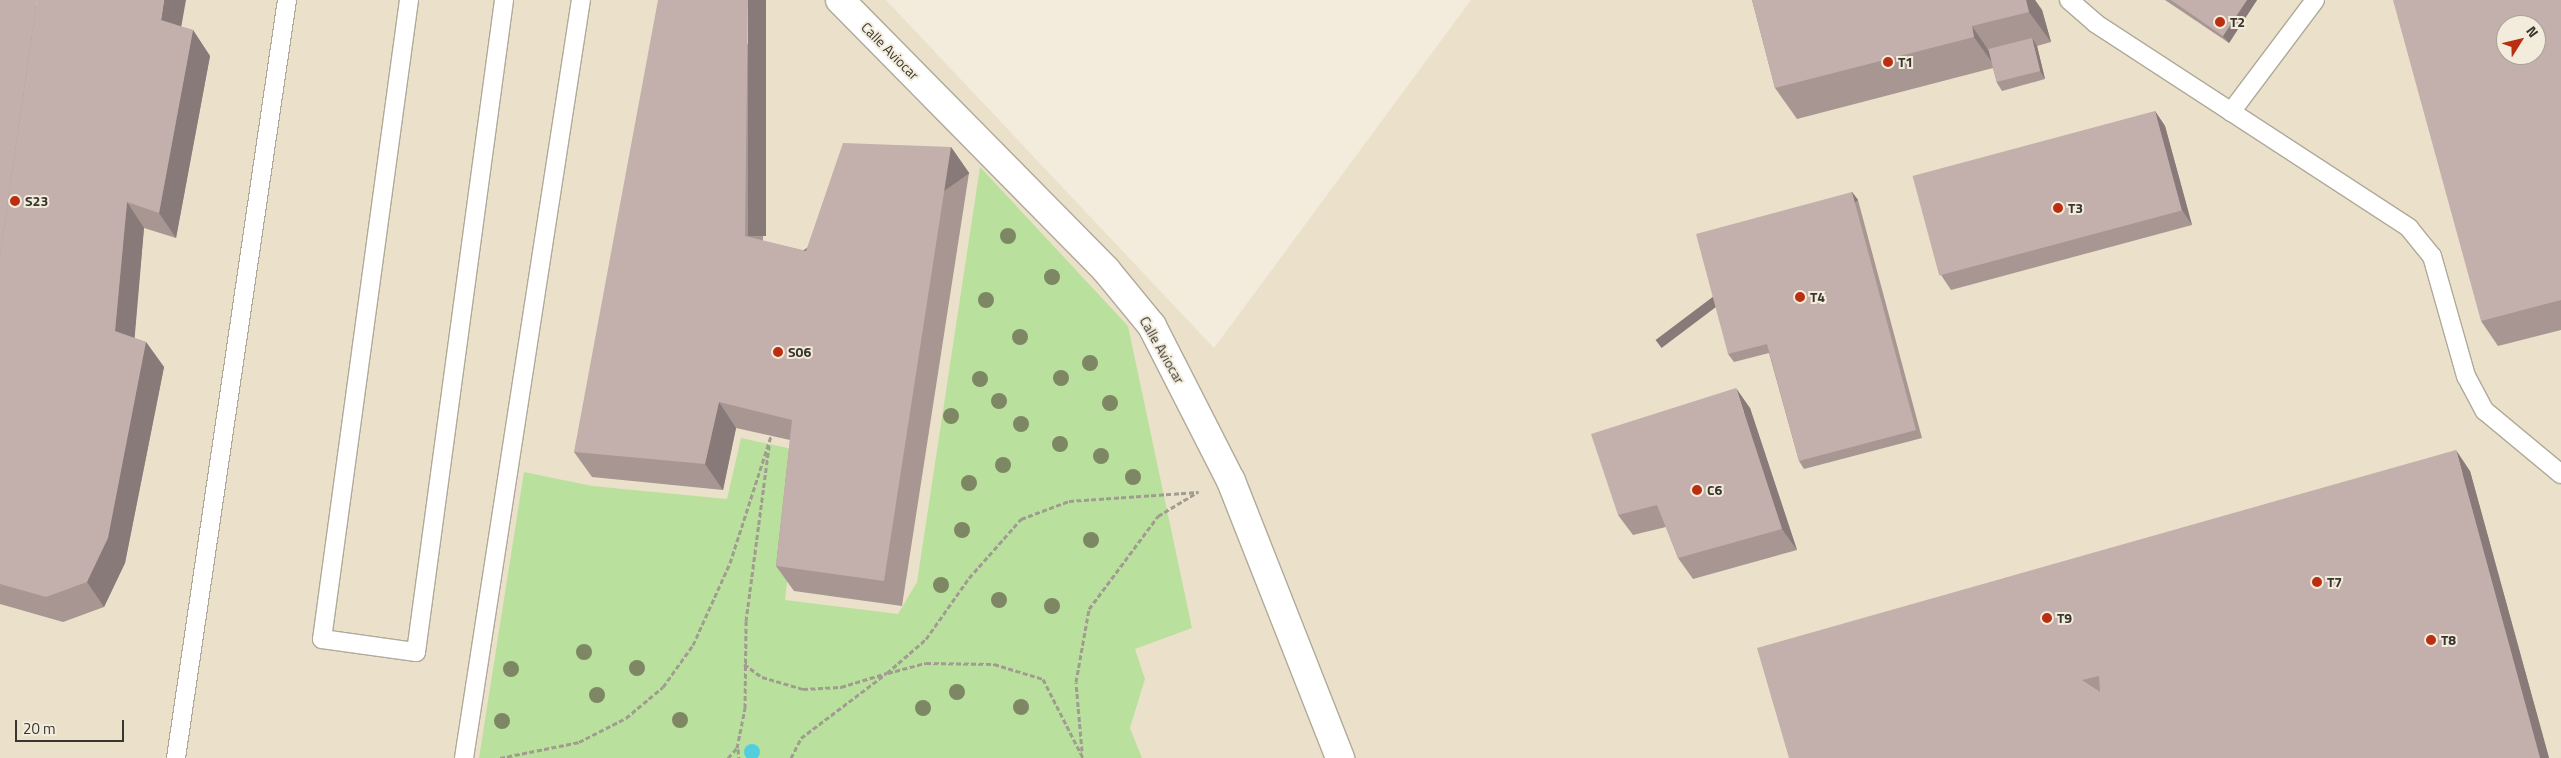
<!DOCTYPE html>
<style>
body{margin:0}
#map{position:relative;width:2561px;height:758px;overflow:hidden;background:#f3ecdc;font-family:"Titillium Web",sans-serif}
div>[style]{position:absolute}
.built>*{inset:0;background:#ebe1ca}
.green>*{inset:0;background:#bae09d}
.water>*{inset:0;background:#52cedd}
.round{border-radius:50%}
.path>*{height:3px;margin-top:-1.5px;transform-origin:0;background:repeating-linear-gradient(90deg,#a19c90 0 5px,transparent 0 7.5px)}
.roads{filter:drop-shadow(1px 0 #b0a999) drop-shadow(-1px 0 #b0a999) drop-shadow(0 1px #b0a999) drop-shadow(0 -1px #b0a999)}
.lane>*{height:18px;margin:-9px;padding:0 9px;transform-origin:9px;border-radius:9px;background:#fff}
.street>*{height:28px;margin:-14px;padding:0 14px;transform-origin:14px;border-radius:14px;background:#fff}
.trees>*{width:16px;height:16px;margin:-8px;border-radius:50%;background:#7d8763}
.wall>*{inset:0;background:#a89693}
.shaded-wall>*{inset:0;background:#887a78;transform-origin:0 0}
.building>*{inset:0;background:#c3afab;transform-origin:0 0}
.dots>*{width:14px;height:14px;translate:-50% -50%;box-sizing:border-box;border:2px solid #f3ecdc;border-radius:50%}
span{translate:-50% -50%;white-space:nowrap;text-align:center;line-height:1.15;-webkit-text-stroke:4px #f3ecdc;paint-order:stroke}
.poi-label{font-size:14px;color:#38362f;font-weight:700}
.left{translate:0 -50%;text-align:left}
.street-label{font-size:14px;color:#38362f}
.north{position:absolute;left:2496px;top:15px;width:50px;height:50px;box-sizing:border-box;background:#f3ecdc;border:1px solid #a8a397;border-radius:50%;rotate:54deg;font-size:14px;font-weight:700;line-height:20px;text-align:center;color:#38362f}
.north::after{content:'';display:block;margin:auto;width:18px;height:22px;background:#ba2f11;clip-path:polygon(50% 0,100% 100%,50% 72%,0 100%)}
.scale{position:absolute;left:15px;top:720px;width:109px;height:22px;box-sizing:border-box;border:2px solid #38362f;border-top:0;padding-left:6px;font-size:15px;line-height:18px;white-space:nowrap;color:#38362f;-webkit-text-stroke:4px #f3ecdc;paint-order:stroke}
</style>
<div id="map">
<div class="built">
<i style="clip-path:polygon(evenodd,0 0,886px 0,1214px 348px,1471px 0,2561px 0,2561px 758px,0 758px,0 0,2506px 25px,2536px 25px,2536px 55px,2506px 55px,2506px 25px)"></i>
</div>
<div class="green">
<i style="clip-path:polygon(980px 167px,1128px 326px,1192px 628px,1135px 649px,1145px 679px,1130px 728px,1142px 758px,479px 758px,524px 472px,592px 486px,727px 499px,741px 438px,802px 451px,785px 600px,898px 614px,917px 582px)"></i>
</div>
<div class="water">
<i class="round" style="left:744px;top:744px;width:16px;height:16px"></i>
</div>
<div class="path">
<i style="left:744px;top:664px;width:22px;rotate:36deg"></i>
<i style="left:762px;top:677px;width:43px;rotate:16.3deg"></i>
<i style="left:803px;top:689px;width:38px;rotate:-3deg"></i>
<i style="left:841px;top:687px;width:48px;rotate:-16.9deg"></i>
<i style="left:887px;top:673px;width:52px;rotate:-41.1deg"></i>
<i style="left:926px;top:639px;width:75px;rotate:-54.8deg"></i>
<i style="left:969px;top:578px;width:79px;rotate:-48.6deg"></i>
<i style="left:1021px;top:519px;width:51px;rotate:-20.6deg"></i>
<i style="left:1069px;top:501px;width:130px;rotate:-4deg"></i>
<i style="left:888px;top:673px;width:39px;rotate:-15deg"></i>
<i style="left:926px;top:663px;width:68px;rotate:0.8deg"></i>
<i style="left:994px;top:664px;width:51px;rotate:17deg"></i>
<i style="left:1043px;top:679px;width:89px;rotate:63.1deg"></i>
<i style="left:738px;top:749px;width:9px;rotate:84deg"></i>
<i style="left:1082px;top:751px;width:69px;rotate:-95deg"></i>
<i style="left:1076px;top:682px;width:74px;rotate:-79.9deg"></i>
<i style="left:1089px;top:609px;width:116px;rotate:-53.4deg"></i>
<i style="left:1158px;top:516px;width:44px;rotate:-31.2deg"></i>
<i style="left:500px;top:758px;width:81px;rotate:-11.4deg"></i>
<i style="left:579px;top:742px;width:53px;rotate:-27.1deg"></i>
<i style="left:626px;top:718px;width:48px;rotate:-40deg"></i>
<i style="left:663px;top:687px;width:52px;rotate:-54.5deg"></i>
<i style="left:693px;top:645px;width:90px;rotate:-65.7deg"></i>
<i style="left:730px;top:563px;width:133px;rotate:-72.1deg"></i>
<i style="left:728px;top:758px;width:13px;rotate:-48deg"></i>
<i style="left:737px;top:748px;width:41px;rotate:-78.7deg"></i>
<i style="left:745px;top:708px;width:87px;rotate:-89.3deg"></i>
<i style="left:746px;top:621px;width:177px;rotate:-82.5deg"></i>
<i style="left:791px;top:758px;width:22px;rotate:-63deg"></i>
<i style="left:801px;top:738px;width:103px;rotate:-37.1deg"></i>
</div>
<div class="roads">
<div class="lane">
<i style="left:409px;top:0;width:645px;rotate:97.75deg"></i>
<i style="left:322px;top:639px;width:95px;rotate:7.9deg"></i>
<i style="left:416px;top:652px;width:658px;rotate:-82.31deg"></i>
<i style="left:2069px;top:0;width:35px;rotate:41deg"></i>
<i style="left:2095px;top:23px;width:375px;rotate:33.1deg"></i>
<i style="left:2409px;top:228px;width:36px;rotate:51deg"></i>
<i style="left:2432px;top:256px;width:125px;rotate:74.2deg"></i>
<i style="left:2466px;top:376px;width:40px;rotate:62deg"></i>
<i style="left:2485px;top:411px;width:99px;rotate:39.7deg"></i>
<i style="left:2231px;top:112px;width:140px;rotate:-53.1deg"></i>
<i style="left:176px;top:758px;width:766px;rotate:-81.67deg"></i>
<i style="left:464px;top:758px;width:767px;rotate:-81.23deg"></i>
</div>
<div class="street">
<i style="left:840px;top:0;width:379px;rotate:45.4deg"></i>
<i style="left:1106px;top:270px;width:72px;rotate:50.6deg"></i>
<i style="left:1152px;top:326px;width:174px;rotate:63deg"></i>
<i style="left:1231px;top:481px;width:298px;rotate:68.5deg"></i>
</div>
</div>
<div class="trees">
<i style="left:1008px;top:236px"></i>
<i style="left:1052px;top:277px"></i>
<i style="left:986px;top:300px"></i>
<i style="left:1020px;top:337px"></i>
<i style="left:1090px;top:363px"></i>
<i style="left:1061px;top:378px"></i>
<i style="left:980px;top:379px"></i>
<i style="left:999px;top:401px"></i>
<i style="left:1110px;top:403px"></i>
<i style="left:951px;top:416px"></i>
<i style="left:1021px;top:424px"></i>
<i style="left:1060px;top:444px"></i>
<i style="left:1101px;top:456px"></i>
<i style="left:1003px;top:465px"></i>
<i style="left:1133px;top:477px"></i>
<i style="left:969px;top:483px"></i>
<i style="left:962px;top:530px"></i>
<i style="left:1091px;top:540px"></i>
<i style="left:941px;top:585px"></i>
<i style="left:999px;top:600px"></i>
<i style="left:1052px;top:606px"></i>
<i style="left:584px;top:652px"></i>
<i style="left:637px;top:668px"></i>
<i style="left:511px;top:669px"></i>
<i style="left:957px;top:692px"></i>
<i style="left:597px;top:695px"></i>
<i style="left:1021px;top:707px"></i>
<i style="left:923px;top:708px"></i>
<i style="left:680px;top:720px"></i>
<i style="left:502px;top:721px"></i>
</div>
<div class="wall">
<i style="clip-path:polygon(0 0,182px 27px,193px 30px,210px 56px,176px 238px,144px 228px,134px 338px,146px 342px,164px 367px,125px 563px,104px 607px,63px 622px,0 604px)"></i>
<i style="clip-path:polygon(766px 0,763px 241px,806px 251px,951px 147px,969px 173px,902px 606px,794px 591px,776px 566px,790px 440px,736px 428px,723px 490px,592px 477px,574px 452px)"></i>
<i style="clip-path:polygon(1752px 0,2035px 0,2042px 10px,2051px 42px,2037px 46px,2045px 79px,2002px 91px,1997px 83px,1993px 68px,1797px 119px,1775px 88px)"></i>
<i style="clip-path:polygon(2165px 0,2257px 0,2229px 43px)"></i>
<i style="clip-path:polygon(2561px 0,2561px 330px,2498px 346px,2481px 321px)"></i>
<i style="clip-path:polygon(2155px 111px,2165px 126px,2192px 225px,1951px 290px,1941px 275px)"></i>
<i style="clip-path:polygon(1852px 192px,1858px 200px,1922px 438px,1804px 469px,1799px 461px,1769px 353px,1734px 362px,1728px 354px)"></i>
<i style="clip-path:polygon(1750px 408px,1797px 550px,1693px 579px,1678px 558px,1666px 527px,1633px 535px,1618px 515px)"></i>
<i style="clip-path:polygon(2470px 471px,2549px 758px,1789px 758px)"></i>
</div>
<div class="shaded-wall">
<i style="clip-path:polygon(164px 0,186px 0,178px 45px,161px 20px)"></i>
<i style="left:748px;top:0;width:18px;height:236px"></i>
<i style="clip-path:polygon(2026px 0,2035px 0,2042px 10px,2051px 42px,2029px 12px)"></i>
<i style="clip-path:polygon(2247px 0,2257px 0,2229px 43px,2223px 36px)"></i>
<i style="clip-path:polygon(1972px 26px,1993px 57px,1996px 68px,1974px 37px)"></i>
<i style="clip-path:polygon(193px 30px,210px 56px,176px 238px,159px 213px)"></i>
<i style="clip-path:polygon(2032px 38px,2037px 46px,2045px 79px,2040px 71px)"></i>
<i style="clip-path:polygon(2155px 111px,2165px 126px,2192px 225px,2182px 210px)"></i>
<i style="left:951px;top:147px;width:32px;height:439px;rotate:55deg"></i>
<i style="left:1852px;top:192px;width:10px;height:246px;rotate:53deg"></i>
<i style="clip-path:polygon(127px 202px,144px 228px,133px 357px,115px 331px)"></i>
<i style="clip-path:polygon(146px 342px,164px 367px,125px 563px,104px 607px,87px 582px)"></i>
<i style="clip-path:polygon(1736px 388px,1750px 408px,1797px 550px,1782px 529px)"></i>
<i style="clip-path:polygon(719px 402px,736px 428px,723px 490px,705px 464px)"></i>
<i style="clip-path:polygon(2456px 450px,2470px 471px,2549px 758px,2540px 758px)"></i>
</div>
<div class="building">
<i style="clip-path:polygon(0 0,37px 0,0 256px)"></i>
<i style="clip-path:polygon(37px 0,164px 0,161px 20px,193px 30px,159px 213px,127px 202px,115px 331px,146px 342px,108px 538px,87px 582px,46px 597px,0 584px,0 256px)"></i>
<i style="clip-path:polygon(658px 0,748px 0,745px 236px,806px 251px,843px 143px,951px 147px,884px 581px,776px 566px,792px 420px,719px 402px,705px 464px,574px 452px)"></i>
<i style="clip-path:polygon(1752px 0,2026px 0,2029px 12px,1972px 26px,1974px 37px,1775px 88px)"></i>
<i style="clip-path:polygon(2171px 0,2247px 0,2223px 36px)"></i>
<i style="clip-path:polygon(evenodd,2393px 0,2561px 0,2561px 300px,2481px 321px,2393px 0,2506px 25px,2536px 25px,2536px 55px,2506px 55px,2506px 25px)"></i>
<i style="left:2032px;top:38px;width:34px;height:45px;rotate:76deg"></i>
<i style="left:2155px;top:111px;width:103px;height:251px;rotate:75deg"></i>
<i style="clip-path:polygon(1852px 192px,1916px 430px,1799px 461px,1767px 344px,1728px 354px,1696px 234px)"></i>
<i style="clip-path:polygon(1736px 388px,1782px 529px,1678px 558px,1657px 505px,1618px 515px,1591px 434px)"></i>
<i style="clip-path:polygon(evenodd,2456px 450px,2540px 758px,1789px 758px,1757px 648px,2456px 450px,2099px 676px,2100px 692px,2082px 680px,2099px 676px)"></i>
</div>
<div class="dots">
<i style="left:2220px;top:22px;background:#ba2f11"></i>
<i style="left:1888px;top:62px;background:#ba2f11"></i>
<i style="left:15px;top:201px;background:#ba2f11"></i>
<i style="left:2058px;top:208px;background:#ba2f11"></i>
<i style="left:1800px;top:297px;background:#ba2f11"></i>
<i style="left:778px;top:352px;background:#ba2f11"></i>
<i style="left:1697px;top:490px;background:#ba2f11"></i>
<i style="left:2317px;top:582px;background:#ba2f11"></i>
<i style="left:2047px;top:618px;background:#ba2f11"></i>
<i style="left:2431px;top:640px;background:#ba2f11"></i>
</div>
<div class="poi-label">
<span class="left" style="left:2230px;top:22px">T2</span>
<span class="left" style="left:1898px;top:62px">T1</span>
<span class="left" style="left:25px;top:201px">S23</span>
<span class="left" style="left:2068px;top:208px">T3</span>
<span class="left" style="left:1810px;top:297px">T4</span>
<span class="left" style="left:788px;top:352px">S06</span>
<span class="left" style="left:1707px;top:490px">C6</span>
<span class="left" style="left:2327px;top:582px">T7</span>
<span class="left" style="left:2057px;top:618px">T9</span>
<span class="left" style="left:2441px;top:640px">T8</span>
</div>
<div class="street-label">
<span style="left:890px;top:51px;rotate:45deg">Calle Aviocar</span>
<span style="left:1162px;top:350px;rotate:60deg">Calle Aviocar</span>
</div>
<div class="north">N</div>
<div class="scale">20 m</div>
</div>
